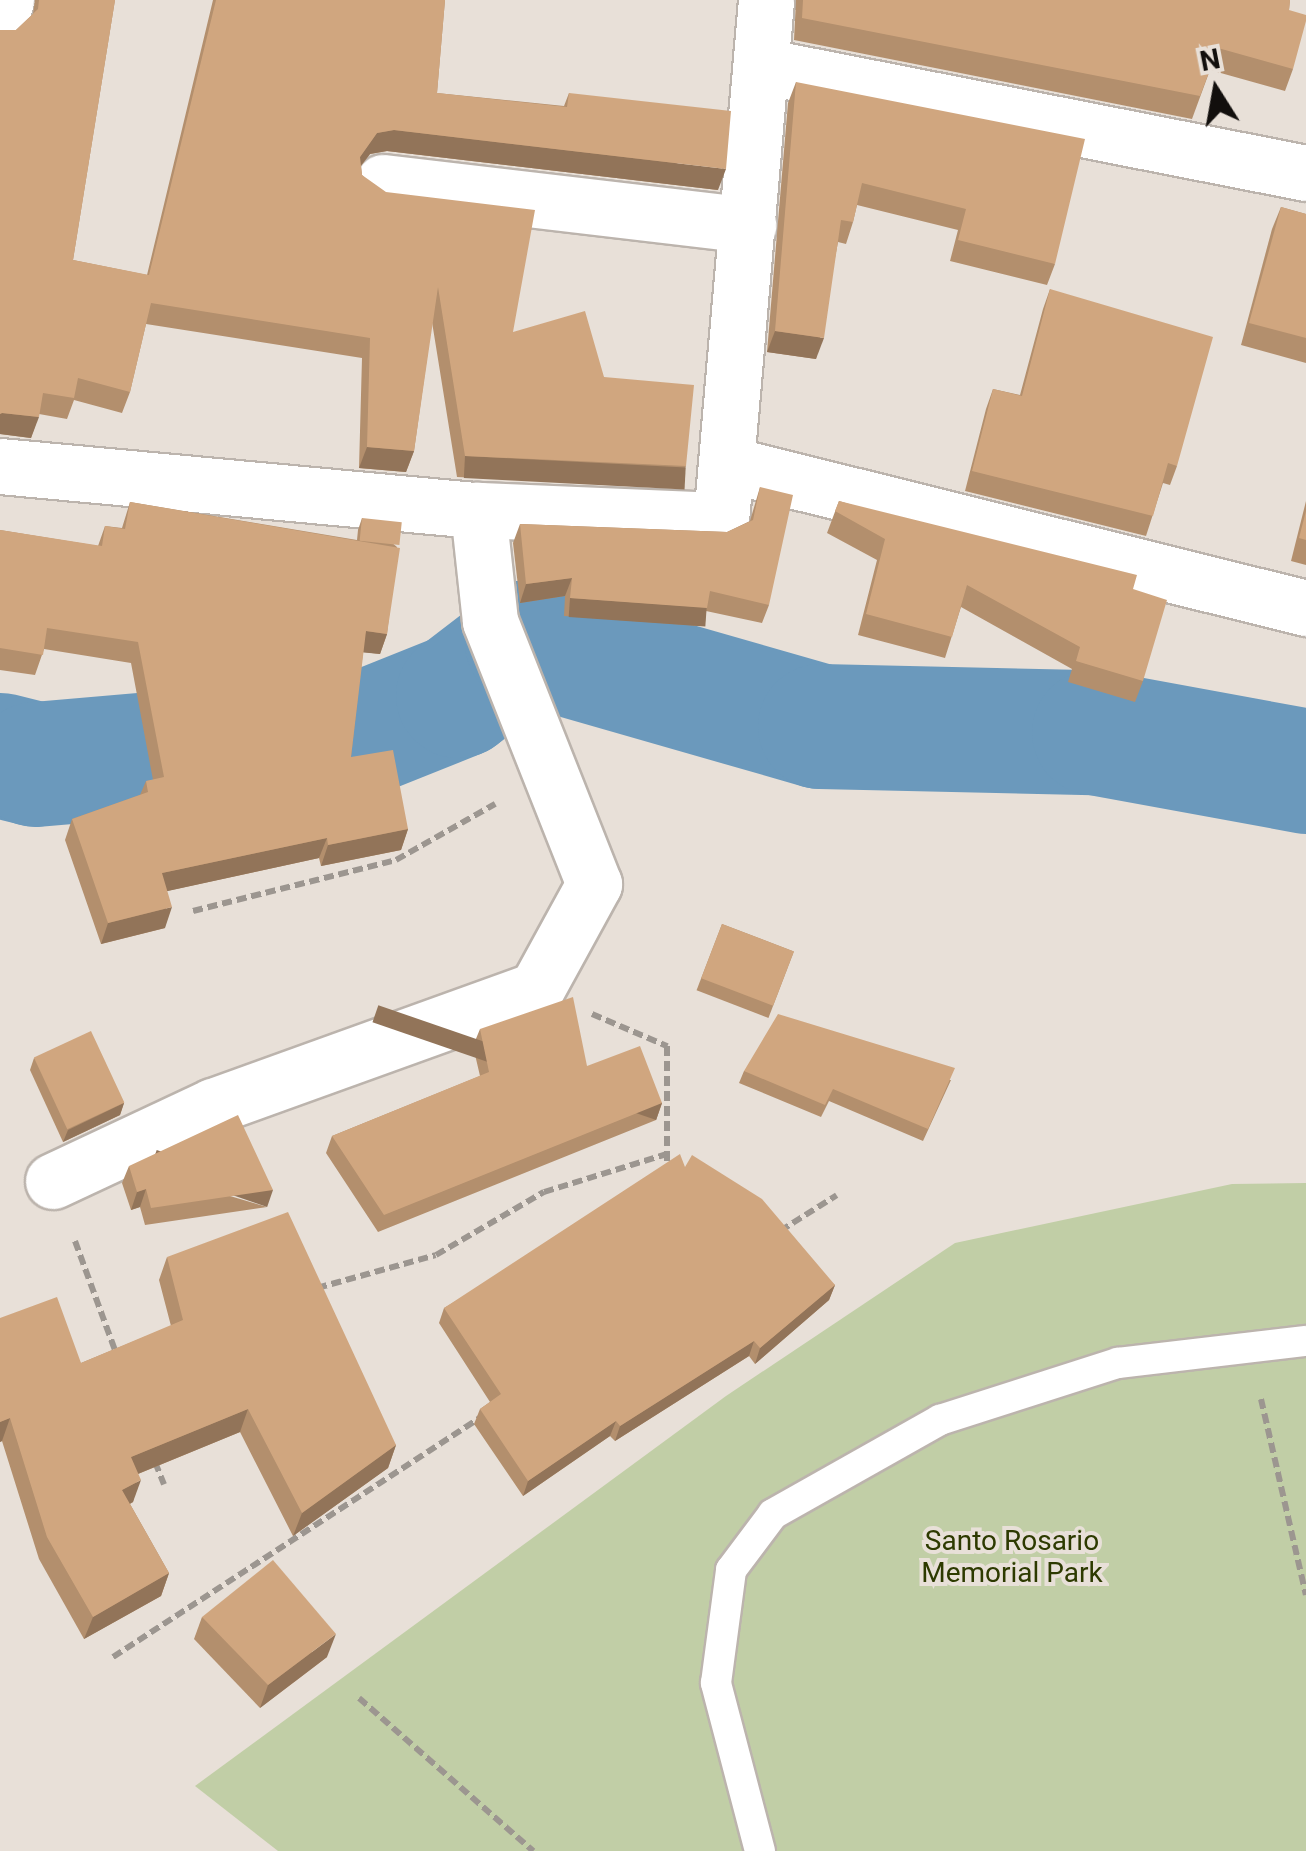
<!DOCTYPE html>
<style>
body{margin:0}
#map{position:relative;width:1306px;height:1851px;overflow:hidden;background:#e8e0d8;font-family:Roboto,sans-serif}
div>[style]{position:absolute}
.green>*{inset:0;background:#c1cea6}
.river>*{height:125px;margin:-62.5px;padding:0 62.5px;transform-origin:62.5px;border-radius:62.5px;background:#6b99bc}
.path>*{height:6px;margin-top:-3px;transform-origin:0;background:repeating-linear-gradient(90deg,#9c9690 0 10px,transparent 0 15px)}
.roads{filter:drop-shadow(2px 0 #bcb4ad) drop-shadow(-2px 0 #bcb4ad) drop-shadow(0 2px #bcb4ad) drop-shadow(0 -2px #bcb4ad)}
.lane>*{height:30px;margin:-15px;padding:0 15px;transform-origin:15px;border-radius:15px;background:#fff}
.street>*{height:55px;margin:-27.5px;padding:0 27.5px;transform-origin:27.5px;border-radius:27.5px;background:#fff}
.wall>*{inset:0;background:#b38f6d;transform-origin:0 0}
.shaded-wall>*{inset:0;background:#927459;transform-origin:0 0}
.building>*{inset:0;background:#d0a67f;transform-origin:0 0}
span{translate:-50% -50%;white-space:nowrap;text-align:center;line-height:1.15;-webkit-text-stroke:8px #e8e0d8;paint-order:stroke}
.park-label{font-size:28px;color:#2d3a00}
.north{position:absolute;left:1166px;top:40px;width:100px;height:100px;-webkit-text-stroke:8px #e8e0d8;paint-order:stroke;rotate:349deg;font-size:28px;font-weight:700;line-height:40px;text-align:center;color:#120f0d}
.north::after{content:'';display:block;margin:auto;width:35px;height:45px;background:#120f0d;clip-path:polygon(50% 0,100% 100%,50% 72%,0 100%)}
</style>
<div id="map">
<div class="green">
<i style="clip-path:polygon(1306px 1183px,1306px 1851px,278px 1851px,195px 1786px,726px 1396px,955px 1243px,1232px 1184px)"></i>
</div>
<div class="river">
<i style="left:0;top:755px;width:36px;rotate:14deg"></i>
<i style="left:35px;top:764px;width:319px;rotate:-4.9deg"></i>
<i style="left:353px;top:737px;width:113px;rotate:-21.8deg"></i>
<i style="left:458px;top:695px;width:87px;rotate:-37.5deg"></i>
<i style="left:527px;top:642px;width:305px;rotate:16deg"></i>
<i style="left:820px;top:726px;width:274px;rotate:1.3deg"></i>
<i style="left:1094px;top:732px;width:216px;rotate:10.4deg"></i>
</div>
<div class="path">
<i style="left:193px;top:911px;width:209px;rotate:-14.1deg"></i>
<i style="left:396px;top:860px;width:114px;rotate:-29.5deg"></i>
<i style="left:592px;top:1014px;width:82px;rotate:23.1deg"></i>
<i style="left:667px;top:1046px;width:122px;rotate:90deg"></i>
<i style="left:780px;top:1231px;width:67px;rotate:-32.3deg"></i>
<i style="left:75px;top:1241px;width:122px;rotate:69.9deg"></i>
<i style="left:317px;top:1288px;width:123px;rotate:-15.5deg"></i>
<i style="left:436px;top:1255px;width:125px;rotate:-30.3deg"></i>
<i style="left:544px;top:1192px;width:129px;rotate:-17.2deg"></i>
<i style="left:1261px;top:1399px;width:201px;rotate:77.1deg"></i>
<i style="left:155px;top:1462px;width:24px;rotate:68deg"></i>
<i style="left:113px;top:1657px;width:439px;rotate:-33.1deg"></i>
<i style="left:359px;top:1698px;width:232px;rotate:41.3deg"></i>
</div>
<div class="roads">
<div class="lane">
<i style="left:760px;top:1851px;width:174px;rotate:-104.7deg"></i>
<i style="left:716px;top:1683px;width:114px;rotate:-82.4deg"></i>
<i style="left:731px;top:1570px;width:70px;rotate:-53.1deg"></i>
<i style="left:773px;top:1514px;width:192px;rotate:-29.4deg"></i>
<i style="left:940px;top:1420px;width:187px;rotate:-17.8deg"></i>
<i style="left:1118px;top:1363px;width:189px;rotate:-6.7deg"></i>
</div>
<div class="street">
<i style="left:0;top:21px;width:22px;rotate:-74deg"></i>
<i style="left:762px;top:66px;width:554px;rotate:11.13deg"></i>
<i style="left:383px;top:182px;width:368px;rotate:6.7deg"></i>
<i style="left:727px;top:464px;width:597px;rotate:13.97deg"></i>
<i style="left:0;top:466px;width:480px;rotate:5.3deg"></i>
<i style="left:478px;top:510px;width:243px;rotate:2.4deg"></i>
<i style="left:721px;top:520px;width:522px;rotate:-85.05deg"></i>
<i style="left:53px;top:1181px;width:177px;rotate:-25.1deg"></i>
<i style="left:213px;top:1106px;width:343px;rotate:-19.8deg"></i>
<i style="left:536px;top:990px;width:121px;rotate:-61.3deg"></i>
<i style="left:594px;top:884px;width:283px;rotate:-111.6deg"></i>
<i style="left:490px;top:621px;width:112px;rotate:-96.2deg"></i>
</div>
</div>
<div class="wall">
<i style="clip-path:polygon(35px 0,115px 0,73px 260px,147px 275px,213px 0,445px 0,437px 93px,564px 106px,569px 93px,718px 190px,387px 151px,370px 154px,361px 166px,362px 175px,513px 332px,604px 377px,686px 466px,678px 487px,457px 477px,432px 322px,414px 451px,406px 472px,359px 468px,362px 358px,146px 324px,130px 392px,122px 413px,74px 400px,67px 419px,39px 414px,31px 438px,0 434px,0 30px,16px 30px,33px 14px)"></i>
<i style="clip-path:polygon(796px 0,1290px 0,1289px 10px,1293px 69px,1285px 91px,1210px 70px,1192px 119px,794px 40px)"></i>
<i style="clip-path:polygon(796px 82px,1055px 264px,1047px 285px,950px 261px,958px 230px,857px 205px,853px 222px,846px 244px,838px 242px,816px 359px,767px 352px,788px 103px)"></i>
<i style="clip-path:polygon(1281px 207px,1306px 214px,1306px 363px,1241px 345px,1272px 229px)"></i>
<i style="clip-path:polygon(1050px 289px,1177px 466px,1170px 485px,1163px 483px,1146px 536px,965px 491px,986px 409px,993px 389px,1020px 395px,1043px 309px)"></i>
<i style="clip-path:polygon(760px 487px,769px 605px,762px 623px,706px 611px,700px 626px,564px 616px,565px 596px,520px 603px,513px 543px,520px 524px,727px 532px,750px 521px)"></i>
<i style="clip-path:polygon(839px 501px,1133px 589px,1143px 681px,1135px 702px,1068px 682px,1072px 669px,961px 607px,945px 658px,858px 635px,877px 560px,827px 533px)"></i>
<i style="clip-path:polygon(1306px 501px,1306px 565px,1291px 561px)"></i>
<i style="clip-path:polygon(130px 502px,357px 540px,358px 530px,362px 518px,397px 547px,387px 634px,380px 654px,363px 652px,351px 757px,408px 829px,401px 850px,321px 866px,319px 858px,167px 891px,165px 928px,101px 944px,65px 840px,72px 819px,140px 795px,146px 781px,153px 780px,131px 663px,44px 649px,35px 675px,0 670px,0 530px,98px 546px,105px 526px,122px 528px)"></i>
<i style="left:722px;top:924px;width:77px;height:71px;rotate:21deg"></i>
<i style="clip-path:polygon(480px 1029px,587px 1066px,662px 1103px,656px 1120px,378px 1232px,326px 1153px,332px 1136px,480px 1076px,473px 1046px)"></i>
<i style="clip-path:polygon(34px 1058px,124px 1103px,120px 1115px,63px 1142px,30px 1070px)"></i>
<i style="clip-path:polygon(744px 1071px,951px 1080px,923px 1141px,829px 1101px,821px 1117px,739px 1083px)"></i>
<i style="clip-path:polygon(129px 1166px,267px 1207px,145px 1225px,140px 1207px,131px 1210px,122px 1183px)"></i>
<i style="clip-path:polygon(685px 1167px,835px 1285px,829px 1300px,755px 1364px,749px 1356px,615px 1441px,610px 1436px,523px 1496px,474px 1424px,480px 1409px,490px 1402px,439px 1323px,444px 1308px)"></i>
<i style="clip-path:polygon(167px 1257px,396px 1445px,388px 1468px,293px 1536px,240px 1432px,138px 1474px,133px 1502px,130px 1504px,169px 1573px,161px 1596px,84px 1639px,39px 1559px,2px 1441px,0 1442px,0 1318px,81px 1363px,171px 1326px,159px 1280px)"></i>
<i style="clip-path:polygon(202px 1617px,327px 1657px,260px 1708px,194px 1639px)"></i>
</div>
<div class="shaded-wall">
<i style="clip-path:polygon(394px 130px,726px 169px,718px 190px,387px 151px,370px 154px,352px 177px,360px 157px,377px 133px)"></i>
<i style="clip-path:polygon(775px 331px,824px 338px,816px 359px,767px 352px)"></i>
<i style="clip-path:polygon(2px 413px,39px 417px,31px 438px,0 434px,0 414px)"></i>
<i style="clip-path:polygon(367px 447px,414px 451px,406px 472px,359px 468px)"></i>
<i style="left:465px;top:456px;width:221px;height:22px;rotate:3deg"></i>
<i style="clip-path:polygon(572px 578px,565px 596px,520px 603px,526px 584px)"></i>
<i style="left:570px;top:598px;width:137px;height:19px;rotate:4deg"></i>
<i style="clip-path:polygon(366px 631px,387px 634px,380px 654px,359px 652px)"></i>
<i style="clip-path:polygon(408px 829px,401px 850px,321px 866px,328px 845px)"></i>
<i style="clip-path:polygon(327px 838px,319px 858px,154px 894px,162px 873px)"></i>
<i style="clip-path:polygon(172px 907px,165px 928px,101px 944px,108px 923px)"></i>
<i style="clip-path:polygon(124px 1103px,120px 1115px,63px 1142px,68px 1130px)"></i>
<i style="left:662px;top:1103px;width:18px;height:300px;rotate:109deg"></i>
<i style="clip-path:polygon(146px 1189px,140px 1207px,131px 1210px,137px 1192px)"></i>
<i style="left:273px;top:1190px;width:18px;height:123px;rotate:109deg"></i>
<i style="clip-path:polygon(835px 1285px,829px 1300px,755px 1364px,760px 1348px)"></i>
<i style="clip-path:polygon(754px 1341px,749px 1356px,615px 1441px,620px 1426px)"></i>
<i style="clip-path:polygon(248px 1409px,240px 1432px,123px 1480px,131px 1457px)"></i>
<i style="clip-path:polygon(10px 1418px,2px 1441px,0 1442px,0 1422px)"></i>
<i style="clip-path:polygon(616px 1421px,610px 1436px,523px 1496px,528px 1481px)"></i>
<i style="clip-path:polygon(396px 1445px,388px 1468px,293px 1536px,302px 1513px)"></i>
<i style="clip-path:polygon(141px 1480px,133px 1502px,113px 1512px,122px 1490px)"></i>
<i style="clip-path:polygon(169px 1573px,161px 1596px,84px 1639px,93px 1617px)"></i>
<i style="clip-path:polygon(336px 1634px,327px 1657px,260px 1708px,268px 1685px)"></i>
</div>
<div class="building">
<i style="clip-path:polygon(39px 0,115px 0,73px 260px,149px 275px,216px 0,445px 0,437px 93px,567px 107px,569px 93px,731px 111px,726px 169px,394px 130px,377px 133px,360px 157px,362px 175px,386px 192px,535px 210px,513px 332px,585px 311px,604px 377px,694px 385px,686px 466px,465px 456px,438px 287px,414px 451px,367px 447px,370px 338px,151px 303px,130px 392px,78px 378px,74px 398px,43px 393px,39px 417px,2px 413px,0 414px,0 30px,16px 30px,38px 9px)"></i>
<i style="clip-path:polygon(803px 0,1290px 0,1289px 10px,1306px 15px,1306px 21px,1293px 69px,1218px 48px,1200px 96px,802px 18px)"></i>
<i style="clip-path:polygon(796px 82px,1085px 139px,1055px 264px,958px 240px,966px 209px,862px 183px,853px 222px,841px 220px,824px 338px,775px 331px)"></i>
<i style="clip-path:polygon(1281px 207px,1306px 214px,1306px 338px,1249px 323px)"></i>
<i style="clip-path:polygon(1050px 289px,1213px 337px,1177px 466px,1168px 463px,1153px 516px,972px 471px,993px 389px,1022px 396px)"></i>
<i style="clip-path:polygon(760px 487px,793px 495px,769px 605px,710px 591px,707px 608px,570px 598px,572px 578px,526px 584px,520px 524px,727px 532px,753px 520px)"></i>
<i style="clip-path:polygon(839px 501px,1137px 575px,1133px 589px,1167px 600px,1143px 681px,1076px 661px,1080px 647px,967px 585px,952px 637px,866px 614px,885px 539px,835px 511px)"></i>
<i style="clip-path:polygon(130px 502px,400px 548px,387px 634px,366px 631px,351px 757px,393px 750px,408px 829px,328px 845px,327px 838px,162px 873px,172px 907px,108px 923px,72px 819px,148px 792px,146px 781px,164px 777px,138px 642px,47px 628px,43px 655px,0 648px,0 530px,102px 546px,105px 526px,125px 529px)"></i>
<i style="clip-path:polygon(1306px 511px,1306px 540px,1299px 538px)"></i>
<i style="left:362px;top:518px;width:40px;height:23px;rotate:6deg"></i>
<i style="left:722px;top:924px;width:77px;height:58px;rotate:21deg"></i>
<i style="clip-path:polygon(573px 997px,587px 1066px,640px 1046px,662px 1103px,384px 1215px,332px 1136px,489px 1072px,480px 1029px)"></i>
<i style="clip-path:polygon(778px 1014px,955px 1068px,928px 1129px,833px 1089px,825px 1105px,744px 1071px)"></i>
<i style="left:91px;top:1031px;width:79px;height:63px;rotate:65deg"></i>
<i style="clip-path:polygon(238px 1115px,273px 1190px,151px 1208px,146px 1189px,137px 1192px,129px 1166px)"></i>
<i style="clip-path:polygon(680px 1154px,685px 1167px,692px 1155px,762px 1199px,835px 1285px,760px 1348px,754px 1341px,620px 1426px,616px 1421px,528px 1481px,480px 1409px,501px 1394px,444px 1308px)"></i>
<i style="clip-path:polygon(288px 1212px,396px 1445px,302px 1513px,248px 1409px,131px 1457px,141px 1480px,122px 1490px,169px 1573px,93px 1617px,47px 1537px,10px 1418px,0 1422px,0 1318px,57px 1297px,81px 1363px,183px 1320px,167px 1257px)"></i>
<i style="clip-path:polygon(273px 1560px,336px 1634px,268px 1685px,202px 1617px)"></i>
</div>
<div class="park-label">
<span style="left:1012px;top:1557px">Santo Rosario<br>Memorial Park</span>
</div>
<div class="north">N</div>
</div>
